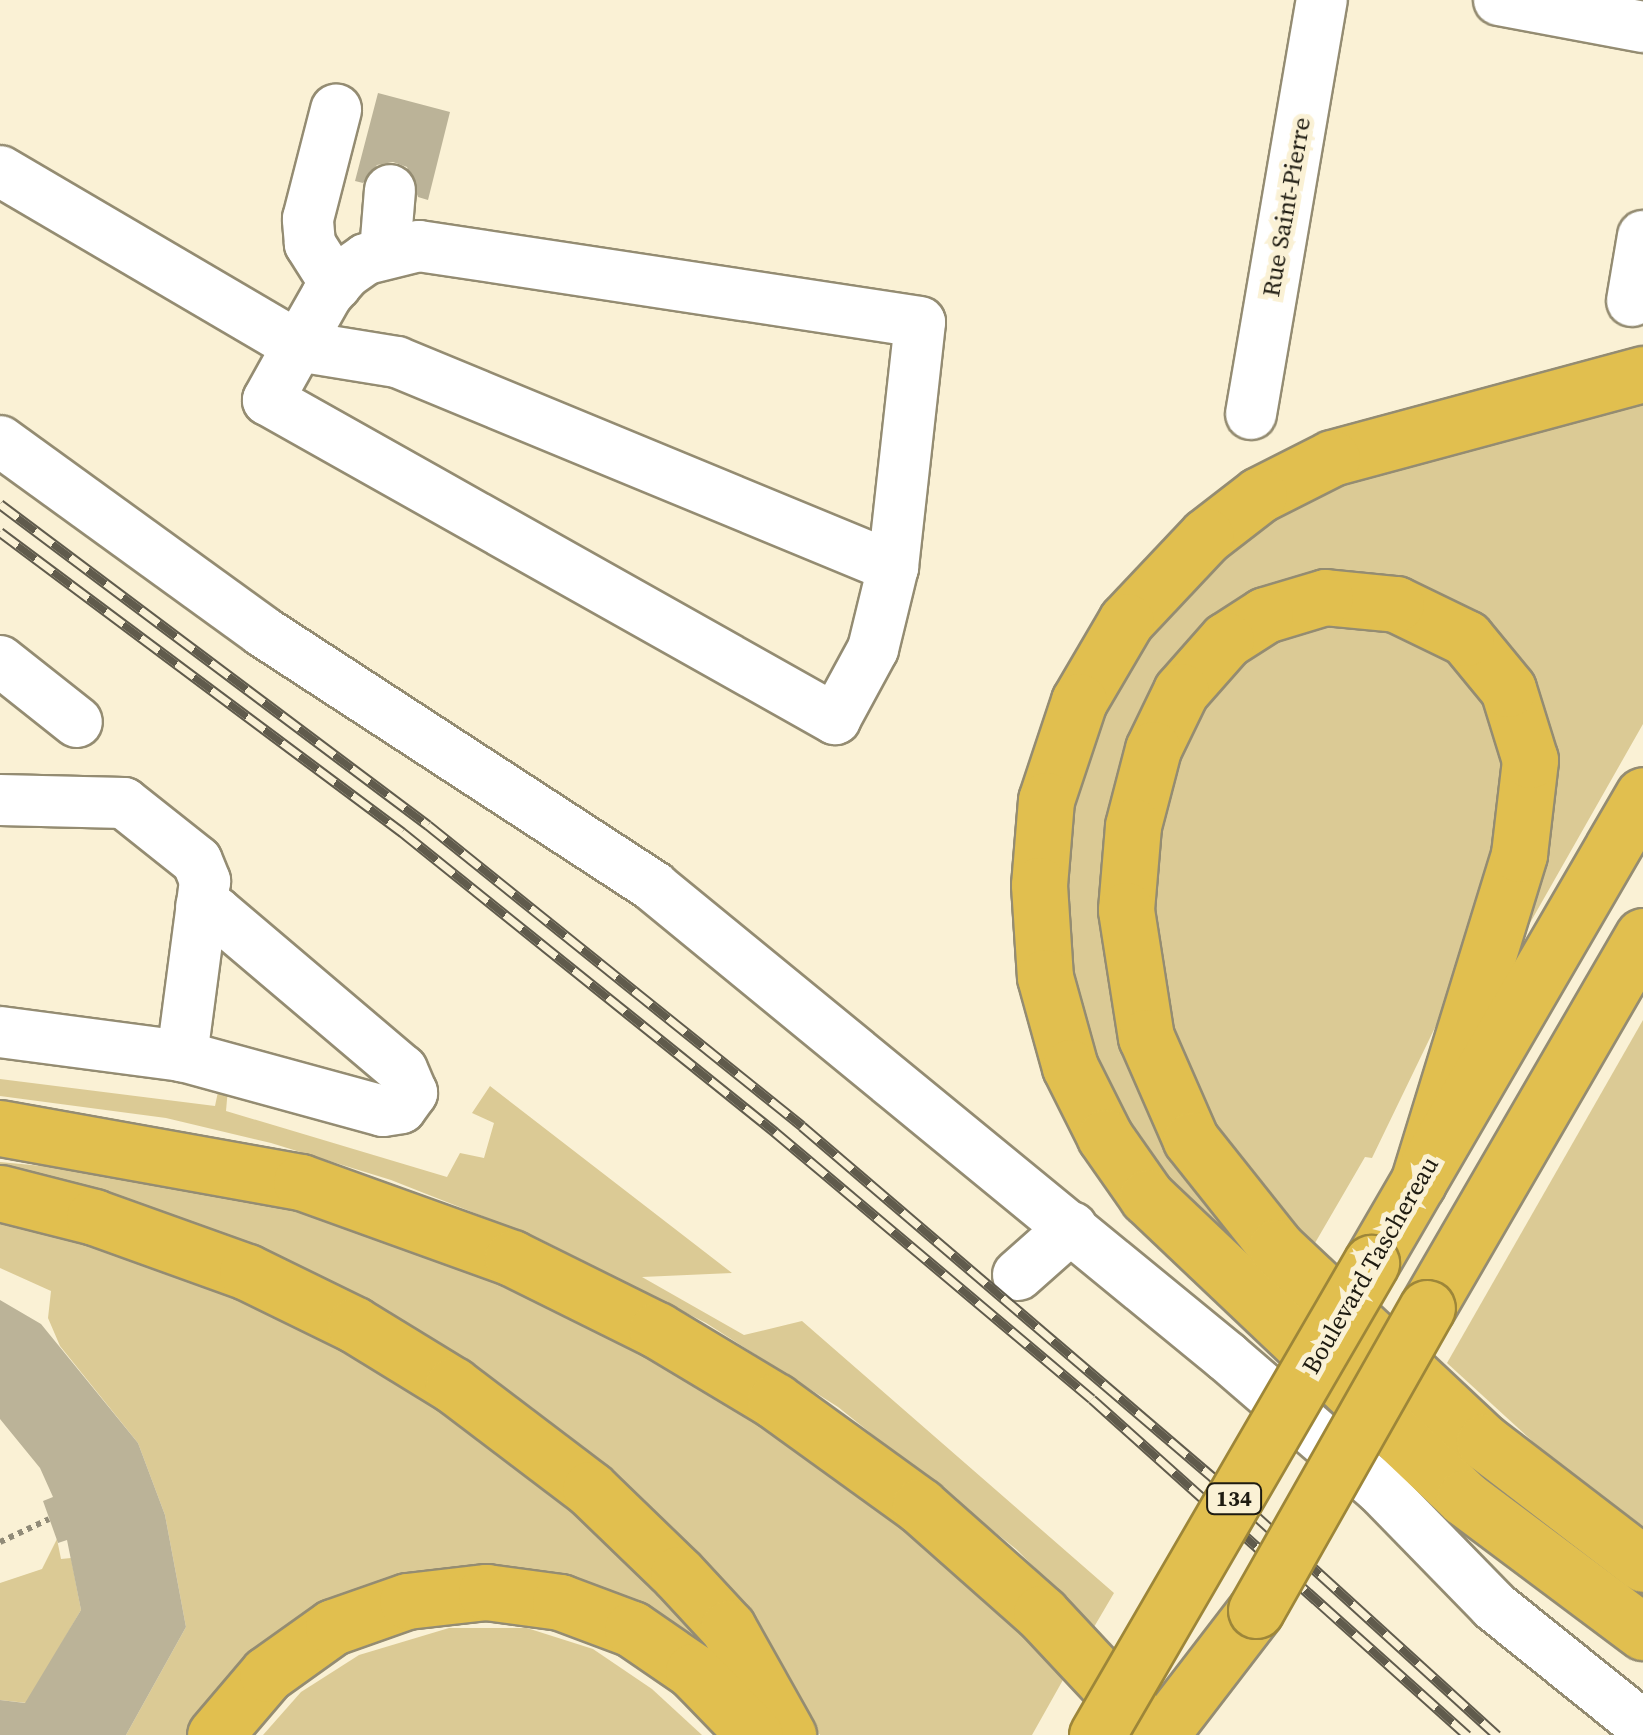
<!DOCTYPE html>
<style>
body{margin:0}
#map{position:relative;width:1643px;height:1735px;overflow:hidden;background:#faf1d5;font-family:"Source Serif 4",serif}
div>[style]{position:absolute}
.green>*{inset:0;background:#dbca95}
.building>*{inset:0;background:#bbb398}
.path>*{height:6px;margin-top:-3px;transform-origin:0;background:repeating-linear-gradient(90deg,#918b78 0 5px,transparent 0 10px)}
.roads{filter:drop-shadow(2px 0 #948c72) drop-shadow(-2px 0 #948c72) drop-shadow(0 2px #948c72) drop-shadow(0 -2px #948c72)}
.minor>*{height:50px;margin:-25px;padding:0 25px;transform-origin:25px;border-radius:25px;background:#fff}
.highway>*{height:55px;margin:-27.5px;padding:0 27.5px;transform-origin:27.5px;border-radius:27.5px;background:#e1bf4f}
.rail>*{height:11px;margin-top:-5.5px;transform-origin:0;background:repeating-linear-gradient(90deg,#faf1d5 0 22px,#605b4c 0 44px);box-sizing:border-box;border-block:2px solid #605b4c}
.bridges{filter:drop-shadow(2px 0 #9d8639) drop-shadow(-2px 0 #9d8639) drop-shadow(0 2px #9d8639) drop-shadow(0 -2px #9d8639)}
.highway-bridge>*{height:55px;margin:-27.5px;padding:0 27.5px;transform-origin:27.5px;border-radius:27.5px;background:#e1bf4f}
span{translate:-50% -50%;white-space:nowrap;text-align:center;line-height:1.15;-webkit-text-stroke:10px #faf1d5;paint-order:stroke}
.shield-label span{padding:2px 8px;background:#faf1d5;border:2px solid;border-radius:8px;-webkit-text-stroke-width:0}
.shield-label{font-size:22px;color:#1e1b11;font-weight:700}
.street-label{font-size:25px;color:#1e1b11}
</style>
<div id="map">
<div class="green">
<i style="clip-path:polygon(1643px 391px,1643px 724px,1497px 981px,1525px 897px,1506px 654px,1248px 602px,1104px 902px,1289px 1287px,1228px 1250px,1148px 1165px,1078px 1030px,1059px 881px,1083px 743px,1176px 587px,1289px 498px)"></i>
<i style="clip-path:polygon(1365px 617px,1471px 669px,1514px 777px,1443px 1011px,1372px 1158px,1365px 1157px,1315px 1243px,1250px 1187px,1180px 1075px,1144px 901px,1183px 731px,1266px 634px)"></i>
<i style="clip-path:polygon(1643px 1020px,1643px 1526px,1553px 1460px,1447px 1363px)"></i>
<i style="clip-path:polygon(0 1079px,215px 1106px,219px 1087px,228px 1088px,226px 1111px,447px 1177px,460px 1153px,484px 1158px,494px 1123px,472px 1113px,490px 1086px,732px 1273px,642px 1277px,744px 1335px,802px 1321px,1114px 1593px,1094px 1627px,1016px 1549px,838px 1407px,706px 1323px,540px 1239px,391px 1180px,271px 1143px,166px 1118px,0 1096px)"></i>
<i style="clip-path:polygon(0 1162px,190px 1180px,276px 1198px,584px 1315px,840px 1469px,1068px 1671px,1032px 1735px,820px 1735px,775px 1669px,582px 1461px,0 1177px)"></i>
<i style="clip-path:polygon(0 1212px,113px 1241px,354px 1346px,540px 1475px,695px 1628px,690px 1636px,630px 1601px,562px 1575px,512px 1567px,414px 1571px,325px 1603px,284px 1629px,243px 1660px,186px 1735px,126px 1735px,186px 1627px,165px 1515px,138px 1443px,60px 1346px,48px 1318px,51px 1291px,0 1268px)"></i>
<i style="clip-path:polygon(57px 1539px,61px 1559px,71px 1558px,81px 1610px,27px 1703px,0 1700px,0 1583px,42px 1569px)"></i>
<i style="clip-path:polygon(449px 1628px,527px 1628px,593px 1649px,652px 1689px,702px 1735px,263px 1735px,301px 1692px,359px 1655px)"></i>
</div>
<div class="building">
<i style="clip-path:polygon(378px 93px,450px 112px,428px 200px,418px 197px,407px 167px,393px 162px,377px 165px,363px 183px,355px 181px)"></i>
<i style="clip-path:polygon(0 1300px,41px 1324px,138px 1443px,165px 1515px,186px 1627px,126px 1735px,0 1735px,0 1700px,25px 1703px,81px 1610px,67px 1540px,58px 1543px,43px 1501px,53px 1497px,40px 1468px,0 1419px)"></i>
</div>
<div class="path">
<i style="left:0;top:1542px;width:54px;rotate:-25.1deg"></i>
</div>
<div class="roads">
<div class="minor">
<i style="left:1499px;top:0;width:147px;rotate:10.6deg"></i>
<i style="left:0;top:171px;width:346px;rotate:30.4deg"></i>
<i style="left:298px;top:346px;width:100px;rotate:9.2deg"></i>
<i style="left:397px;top:362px;width:537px;rotate:22.46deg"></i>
<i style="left:893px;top:567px;width:246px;rotate:-83.7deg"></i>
<i style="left:920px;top:322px;width:507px;rotate:-171.37deg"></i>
<i style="left:419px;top:246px;width:55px;rotate:166.2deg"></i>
<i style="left:366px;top:259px;width:24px;rotate:145deg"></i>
<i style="left:346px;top:273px;width:29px;rotate:131deg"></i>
<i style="left:327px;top:295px;width:59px;rotate:119.6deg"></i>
<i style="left:298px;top:346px;width:62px;rotate:119.1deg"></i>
<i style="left:268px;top:400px;width:651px;rotate:29.36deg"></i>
<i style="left:835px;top:719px;width:80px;rotate:-61.5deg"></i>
<i style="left:873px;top:649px;width:84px;rotate:-76.3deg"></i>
<i style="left:385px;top:252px;width:62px;rotate:-85.4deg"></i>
<i style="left:336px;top:285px;width:49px;rotate:-122.4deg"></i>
<i style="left:310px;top:244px;width:25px;rotate:-95deg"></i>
<i style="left:308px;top:219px;width:113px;rotate:-75.6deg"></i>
<i style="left:1632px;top:301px;width:66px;rotate:-80.4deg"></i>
<i style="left:1251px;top:414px;width:420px;rotate:-80.3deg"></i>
<i style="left:0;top:441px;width:324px;rotate:35.9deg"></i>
<i style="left:262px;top:631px;width:468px;rotate:33.1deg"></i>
<i style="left:654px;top:887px;width:741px;rotate:39.36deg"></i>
<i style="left:1227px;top:1357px;width:202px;rotate:40.8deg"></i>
<i style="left:1380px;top:1489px;width:163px;rotate:45.7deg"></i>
<i style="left:1494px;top:1606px;width:191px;rotate:38.8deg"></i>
<i style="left:0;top:661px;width:98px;rotate:38.4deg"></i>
<i style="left:0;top:800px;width:124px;rotate:1.4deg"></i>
<i style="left:124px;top:803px;width:93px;rotate:38.5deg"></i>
<i style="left:197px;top:861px;width:22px;rotate:68deg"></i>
<i style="left:205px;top:881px;width:177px;rotate:97.5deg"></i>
<i style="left:182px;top:1056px;width:184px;rotate:-172.5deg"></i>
<i style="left:182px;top:1056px;width:208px;rotate:15.3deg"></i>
<i style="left:383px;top:1111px;width:18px;rotate:-9deg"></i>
<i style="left:401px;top:1108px;width:19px;rotate:-54deg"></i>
<i style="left:412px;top:1093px;width:25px;rotate:-113deg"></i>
<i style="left:402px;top:1070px;width:244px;rotate:-139.7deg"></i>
<i style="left:216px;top:912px;width:16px;rotate:-158deg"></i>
<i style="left:1018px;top:1275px;width:72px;rotate:-41.6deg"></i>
</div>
<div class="highway">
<i style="left:1643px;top:374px;width:322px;rotate:164.9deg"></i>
<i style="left:1332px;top:458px;width:82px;rotate:153.1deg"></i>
<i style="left:1259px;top:495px;width:67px;rotate:142.3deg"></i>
<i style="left:1206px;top:536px;width:117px;rotate:133.3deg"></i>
<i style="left:1126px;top:621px;width:93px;rotate:120.4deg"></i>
<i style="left:1079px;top:701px;width:104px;rotate:108.4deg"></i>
<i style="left:1046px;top:800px;width:85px;rotate:94.7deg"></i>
<i style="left:1039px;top:885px;width:92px;rotate:86.3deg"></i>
<i style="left:1045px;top:977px;width:93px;rotate:74.5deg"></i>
<i style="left:1070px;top:1067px;width:78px;rotate:63.4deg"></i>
<i style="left:1105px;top:1137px;width:73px;rotate:55deg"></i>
<i style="left:1147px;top:1197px;width:437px;rotate:43.5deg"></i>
<i style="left:1464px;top:1498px;width:224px;rotate:36.8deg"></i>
<i style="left:0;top:1128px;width:306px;rotate:10.2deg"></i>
<i style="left:301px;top:1182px;width:224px;rotate:19.8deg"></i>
<i style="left:512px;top:1258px;width:162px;rotate:26.4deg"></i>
<i style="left:657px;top:1330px;width:138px;rotate:31deg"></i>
<i style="left:775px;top:1401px;width:179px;rotate:35.9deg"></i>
<i style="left:920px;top:1506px;width:162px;rotate:41.5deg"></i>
<i style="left:1041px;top:1613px;width:167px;rotate:46.9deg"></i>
<i style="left:1418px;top:1183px;width:344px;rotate:-72.9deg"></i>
<i style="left:1519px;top:854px;width:95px;rotate:-83.3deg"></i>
<i style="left:1530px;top:760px;width:74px;rotate:-107.2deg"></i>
<i style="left:1508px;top:689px;width:66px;rotate:-129.5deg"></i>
<i style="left:1466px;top:638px;width:78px;rotate:-154.1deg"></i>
<i style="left:1396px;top:604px;width:71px;rotate:-174.4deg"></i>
<i style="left:1325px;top:597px;width:63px;rotate:163.3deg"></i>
<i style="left:1265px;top:615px;width:46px;rotate:147.3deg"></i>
<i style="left:1226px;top:640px;width:68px;rotate:131.4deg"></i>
<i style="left:1181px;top:691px;width:64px;rotate:115.8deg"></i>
<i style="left:1153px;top:749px;width:80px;rotate:104.6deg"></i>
<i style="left:1133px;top:826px;width:84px;rotate:94.8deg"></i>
<i style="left:1126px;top:910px;width:129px;rotate:81.1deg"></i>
<i style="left:1146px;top:1037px;width:112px;rotate:66.4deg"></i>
<i style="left:1191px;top:1140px;width:137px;rotate:51.5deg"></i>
<i style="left:1276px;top:1247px;width:285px;rotate:43.2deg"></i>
<i style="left:1484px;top:1442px;width:200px;rotate:37.5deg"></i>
<i style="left:0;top:1193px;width:97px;rotate:14.3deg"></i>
<i style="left:94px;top:1217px;width:163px;rotate:19.8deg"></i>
<i style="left:247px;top:1272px;width:120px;rotate:26.1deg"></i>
<i style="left:355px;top:1325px;width:115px;rotate:31.5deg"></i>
<i style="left:453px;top:1385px;width:172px;rotate:37.2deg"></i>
<i style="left:590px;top:1489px;width:122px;rotate:44deg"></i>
<i style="left:678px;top:1574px;width:74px;rotate:47.2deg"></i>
<i style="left:728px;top:1628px;width:123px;rotate:60.7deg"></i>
<i style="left:1371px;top:1263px;width:541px;rotate:-59.83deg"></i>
<i style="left:1427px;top:1308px;width:430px;rotate:-59.9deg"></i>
<i style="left:215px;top:1735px;width:80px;rotate:-49.6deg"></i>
<i style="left:267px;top:1674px;width:81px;rotate:-35.5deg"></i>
<i style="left:333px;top:1627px;width:78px;rotate:-19.4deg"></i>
<i style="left:407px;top:1601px;width:80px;rotate:-6.5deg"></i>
<i style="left:486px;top:1592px;width:75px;rotate:7.7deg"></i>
<i style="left:560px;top:1602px;width:77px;rotate:20.6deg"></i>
<i style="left:632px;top:1629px;width:74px;rotate:34.5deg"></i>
<i style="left:693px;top:1671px;width:89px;rotate:45.9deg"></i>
<i style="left:1160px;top:1735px;width:158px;rotate:-52.5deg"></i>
</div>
</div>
<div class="rail">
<i style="left:0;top:504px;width:535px;rotate:36.87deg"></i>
<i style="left:428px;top:825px;width:480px;rotate:38.8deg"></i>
<i style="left:802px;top:1126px;width:553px;rotate:40.52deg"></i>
<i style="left:1222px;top:1485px;width:372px;rotate:42.3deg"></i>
<i style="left:0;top:532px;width:502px;rotate:36.73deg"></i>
<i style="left:402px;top:832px;width:479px;rotate:38.8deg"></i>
<i style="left:775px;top:1132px;width:414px;rotate:40.1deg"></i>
<i style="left:1092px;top:1399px;width:504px;rotate:41.86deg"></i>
</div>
<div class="bridges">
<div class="highway-bridge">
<i style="left:1256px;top:1610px;width:347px;rotate:-60.5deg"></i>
<i style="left:1097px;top:1735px;width:546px;rotate:-59.86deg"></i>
</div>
</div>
<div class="shield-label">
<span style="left:1234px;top:1499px">134</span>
</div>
<div class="street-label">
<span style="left:1286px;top:207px;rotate:-80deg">Rue Saint-Pierre</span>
<span style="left:1370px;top:1265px;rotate:-60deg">Boulevard Taschereau</span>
</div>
</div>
